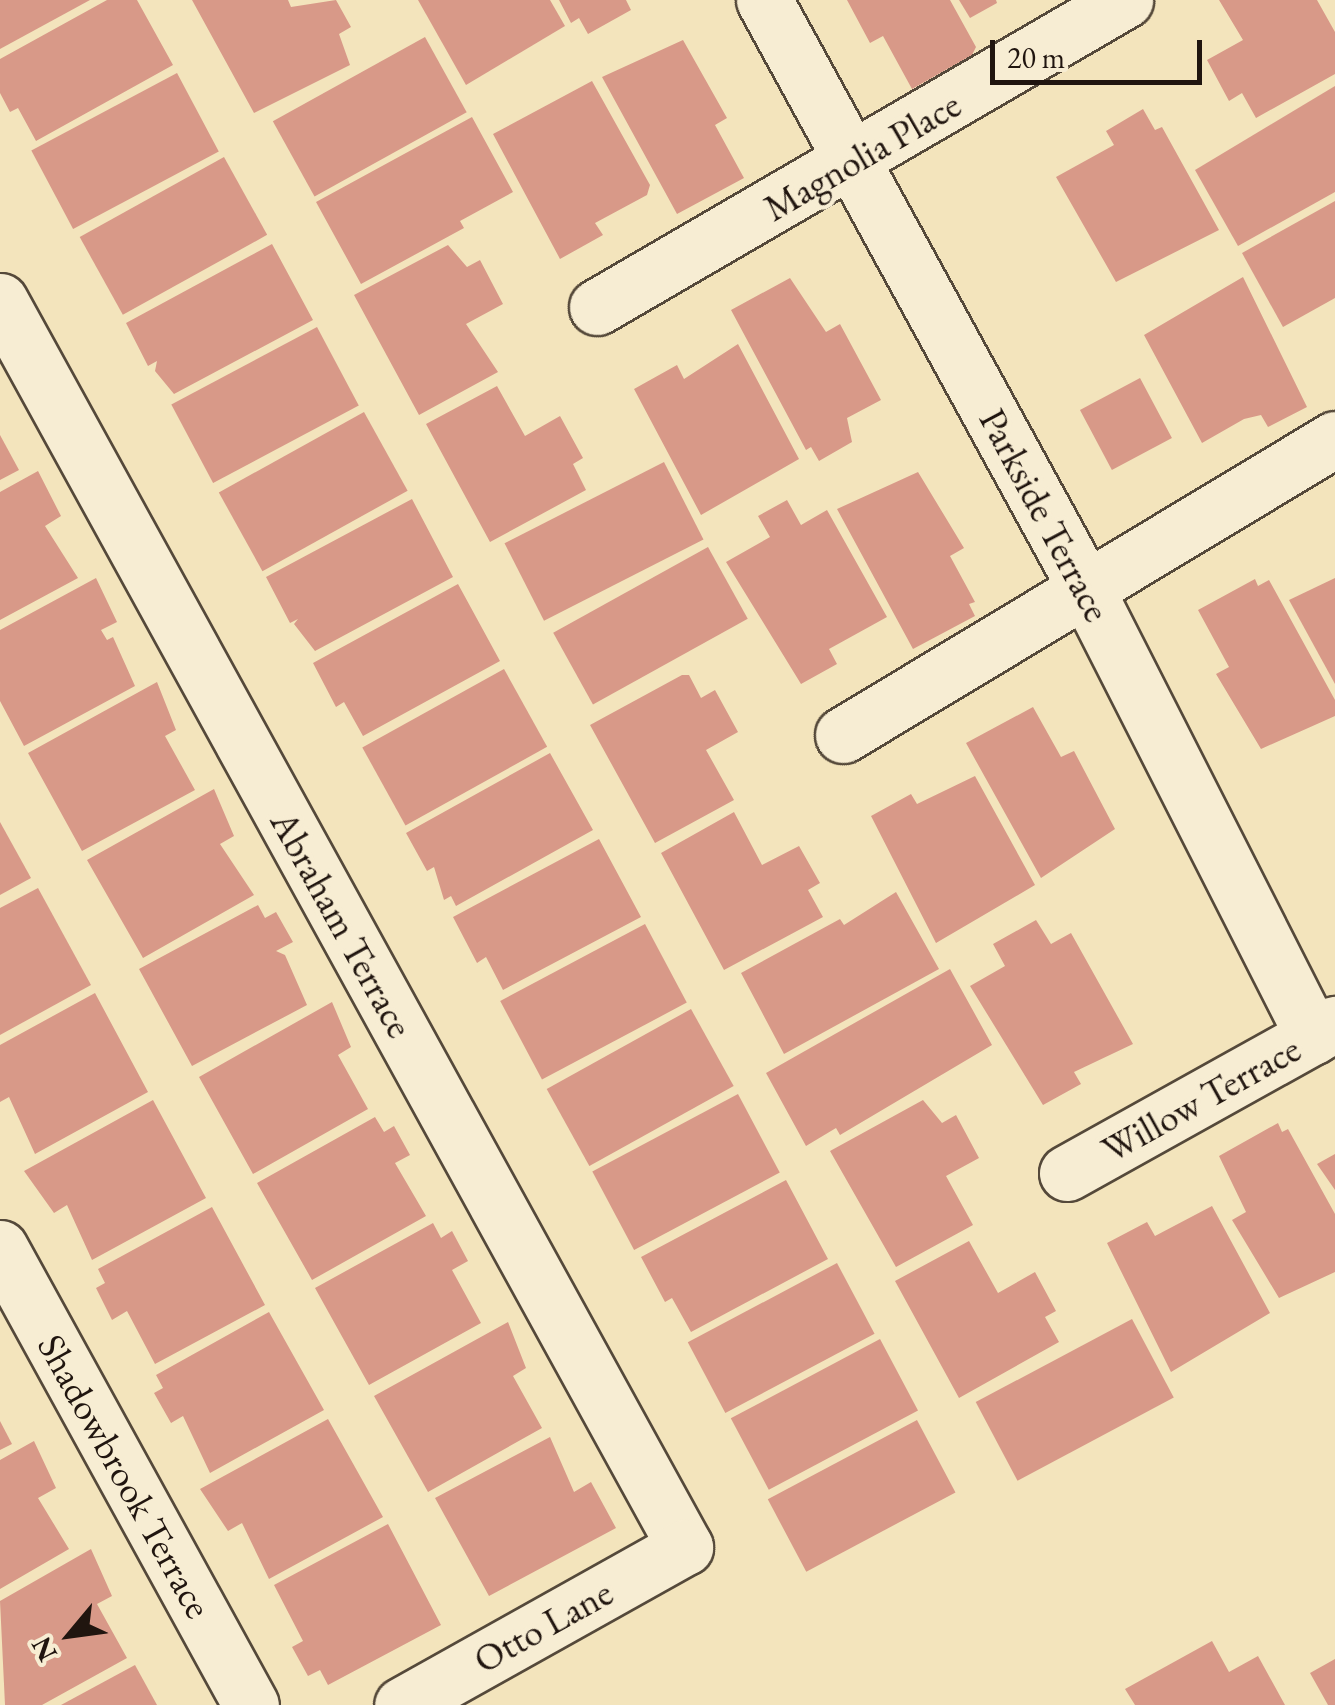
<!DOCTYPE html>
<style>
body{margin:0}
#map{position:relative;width:1335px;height:1705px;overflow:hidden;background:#f3e4bc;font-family:"EB Garamond",serif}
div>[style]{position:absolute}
.building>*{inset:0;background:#d89988;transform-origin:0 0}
.roads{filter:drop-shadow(2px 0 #55493a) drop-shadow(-2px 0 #55493a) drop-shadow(0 2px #55493a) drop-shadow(0 -2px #55493a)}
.street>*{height:55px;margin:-27.5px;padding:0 27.5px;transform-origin:27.5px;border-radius:27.5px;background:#f7edd3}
span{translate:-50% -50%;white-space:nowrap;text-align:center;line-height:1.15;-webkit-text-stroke:9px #f7edd3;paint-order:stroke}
.street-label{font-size:38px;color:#20150f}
.north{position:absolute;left:20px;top:1585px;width:100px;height:100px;-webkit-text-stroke:8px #f7edd3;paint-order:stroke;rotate:241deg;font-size:28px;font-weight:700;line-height:40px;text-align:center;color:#20150f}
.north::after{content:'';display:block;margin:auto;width:35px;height:45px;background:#20150f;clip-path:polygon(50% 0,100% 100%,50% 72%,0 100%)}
.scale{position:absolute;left:990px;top:40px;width:212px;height:45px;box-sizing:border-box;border:5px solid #20150f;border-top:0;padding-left:12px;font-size:30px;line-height:35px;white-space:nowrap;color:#20150f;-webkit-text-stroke:8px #f7edd3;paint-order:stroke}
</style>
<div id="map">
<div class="building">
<i style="clip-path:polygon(0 0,90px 0,0 49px)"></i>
<i style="clip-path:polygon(107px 0,137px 0,173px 65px,36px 141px,18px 108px,10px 112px,0 93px,0 59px)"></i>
<i style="clip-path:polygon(192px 0,288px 0,291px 7px,336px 0,351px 27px,339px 34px,350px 65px,254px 113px)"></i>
<i style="clip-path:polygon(418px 0,550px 0,565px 26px,466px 85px)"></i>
<i style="clip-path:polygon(559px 0,626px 0,631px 10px,588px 34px,579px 18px,571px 23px)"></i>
<i style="clip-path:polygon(847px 0,950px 0,976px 47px,972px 55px,912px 89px,883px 36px,870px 43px)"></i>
<i style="clip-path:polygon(959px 0,996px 0,997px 3px,970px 18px)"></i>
<i style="clip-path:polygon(1219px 0,1317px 0,1335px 32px,1335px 74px,1256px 118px,1242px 93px,1229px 101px,1207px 60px,1243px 40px)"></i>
<i style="left:425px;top:37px;width:86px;height:174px;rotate:61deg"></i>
<i style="clip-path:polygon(683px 40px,727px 118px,715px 125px,744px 178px,677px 214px,602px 77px)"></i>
<i style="left:177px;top:73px;width:89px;height:165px;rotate:62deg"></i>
<i style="clip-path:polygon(592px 81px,650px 185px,647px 195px,595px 223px,603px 235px,560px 259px,493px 134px)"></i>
<i style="clip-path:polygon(1335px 86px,1335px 192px,1238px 246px,1195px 170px)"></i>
<i style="clip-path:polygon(1143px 109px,1155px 130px,1162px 127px,1219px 230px,1116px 282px,1056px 177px,1114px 145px,1106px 131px)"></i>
<i style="clip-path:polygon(472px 117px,513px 192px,460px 221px,464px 228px,361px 284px,316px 202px)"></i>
<i style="left:224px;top:157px;width:89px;height:165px;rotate:61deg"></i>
<i style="clip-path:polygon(1335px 201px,1335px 298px,1283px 327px,1242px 253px)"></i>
<i style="clip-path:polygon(272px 244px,313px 320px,174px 394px,155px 371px,157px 361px,148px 366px,126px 323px)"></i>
<i style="clip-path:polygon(448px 245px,467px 267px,480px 260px,503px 304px,466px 324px,498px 372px,419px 415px,354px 295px)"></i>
<i style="clip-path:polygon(1243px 277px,1307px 407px,1268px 427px,1261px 415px,1244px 419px,1202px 443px,1144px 335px)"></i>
<i style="clip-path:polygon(790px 278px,826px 332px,840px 324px,881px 400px,847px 418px,852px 442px,819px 461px,811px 447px,806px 450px,731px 310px)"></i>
<i style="left:317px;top:327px;width:89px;height:165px;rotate:62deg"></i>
<i style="clip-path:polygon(738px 344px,799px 459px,701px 515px,634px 389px,677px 365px,684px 379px)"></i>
<i style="left:1140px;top:378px;width:68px;height:68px;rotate:62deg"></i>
<i style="clip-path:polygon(497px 386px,525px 436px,560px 416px,583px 458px,573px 464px,586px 490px,490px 542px,426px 424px)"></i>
<i style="left:364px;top:412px;width:90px;height:166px;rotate:61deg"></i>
<i style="clip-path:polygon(0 435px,19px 470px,0 480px)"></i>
<i style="left:664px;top:462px;width:87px;height:179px;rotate:63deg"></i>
<i style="clip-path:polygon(38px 471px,61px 516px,45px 526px,78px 578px,0 620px,0 492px)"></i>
<i style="clip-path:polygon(918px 472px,964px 548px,950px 556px,975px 602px,969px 604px,975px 616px,913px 649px,837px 509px)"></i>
<i style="clip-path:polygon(412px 499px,453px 577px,315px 651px,294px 624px,298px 619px,290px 623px,266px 577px)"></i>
<i style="clip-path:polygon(787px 500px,801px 525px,827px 510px,887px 617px,829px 649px,837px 664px,801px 684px,726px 562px,770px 537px,758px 516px)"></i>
<i style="left:708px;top:547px;width:82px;height:177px;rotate:61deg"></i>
<i style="clip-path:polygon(96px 578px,117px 622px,101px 630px,107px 640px,113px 637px,135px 686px,24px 746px,0 701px,0 630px)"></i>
<i style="clip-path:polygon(1335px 578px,1335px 684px,1289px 600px)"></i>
<i style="clip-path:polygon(1255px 579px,1258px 586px,1269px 580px,1335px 700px,1335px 716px,1261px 749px,1216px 674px,1229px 667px,1198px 610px)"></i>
<i style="clip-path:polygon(458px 584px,500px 661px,363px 736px,344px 702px,336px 707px,313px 663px)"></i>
<i style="left:504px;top:669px;width:89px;height:162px;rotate:61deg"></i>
<i style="clip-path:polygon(682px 675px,689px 675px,701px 698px,715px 690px,738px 732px,706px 750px,734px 800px,655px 843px,590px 725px)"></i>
<i style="clip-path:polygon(157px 682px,176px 730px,165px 736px,195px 790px,82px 851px,28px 753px)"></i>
<i style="clip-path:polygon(1033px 707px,1061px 757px,1074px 751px,1115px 829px,1041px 878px,966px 743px)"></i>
<i style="clip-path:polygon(550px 753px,593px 830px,456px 906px,451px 896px,444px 900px,434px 867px,427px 871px,406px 833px)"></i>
<i style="clip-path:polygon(975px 776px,1035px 885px,936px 943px,871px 816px,911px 794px,917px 804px)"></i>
<i style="clip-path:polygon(214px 789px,234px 836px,220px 844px,254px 895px,143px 958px,87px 860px)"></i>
<i style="clip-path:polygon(734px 812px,762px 865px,799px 846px,820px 883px,808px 890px,823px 917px,724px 970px,661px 853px)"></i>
<i style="clip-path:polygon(0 822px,31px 878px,0 895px)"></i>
<i style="clip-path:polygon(599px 839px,641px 917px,503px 990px,486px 957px,477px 963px,453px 917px)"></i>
<i style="clip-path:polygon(38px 888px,91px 985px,0 1035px,0 908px)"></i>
<i style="clip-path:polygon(896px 892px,939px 969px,784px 1054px,741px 973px,840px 919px,844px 925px)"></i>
<i style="clip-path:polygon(258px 905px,265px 918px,276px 912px,293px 942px,276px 951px,285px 955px,307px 1005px,192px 1066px,139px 969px)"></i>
<i style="clip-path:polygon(1036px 920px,1051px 944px,1071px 933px,1133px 1044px,1074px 1072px,1081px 1084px,1043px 1105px,970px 986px,1005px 966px,993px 944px)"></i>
<i style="left:645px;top:924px;width:89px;height:164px;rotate:62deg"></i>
<i style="clip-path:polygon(950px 969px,992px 1045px,840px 1135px,836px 1128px,806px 1146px,766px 1073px)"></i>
<i style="clip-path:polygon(95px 993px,148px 1092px,35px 1154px,9px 1097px,0 1102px,0 1045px)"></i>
<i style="clip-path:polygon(332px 1002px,351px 1047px,338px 1055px,368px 1109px,253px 1174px,199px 1077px)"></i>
<i style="left:691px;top:1009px;width:88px;height:165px;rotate:61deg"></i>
<i style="left:738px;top:1094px;width:89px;height:165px;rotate:62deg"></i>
<i style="clip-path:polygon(153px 1100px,206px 1198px,92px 1260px,67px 1205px,54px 1213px,24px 1171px)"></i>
<i style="clip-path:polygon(923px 1100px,942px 1123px,956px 1115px,979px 1158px,946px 1176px,973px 1225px,896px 1267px,830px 1151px)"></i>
<i style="clip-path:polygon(375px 1117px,384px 1132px,394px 1126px,410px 1155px,395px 1163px,426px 1216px,312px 1280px,257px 1183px)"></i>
<i style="clip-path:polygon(1278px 1123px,1282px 1132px,1288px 1129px,1335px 1214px,1335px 1272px,1279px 1298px,1232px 1220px,1246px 1212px,1219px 1156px)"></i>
<i style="clip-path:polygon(1335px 1154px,1335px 1190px,1317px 1164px)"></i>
<i style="clip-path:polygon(786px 1180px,828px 1259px,691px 1332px,672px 1298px,665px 1302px,641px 1257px)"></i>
<i style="clip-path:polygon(1212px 1206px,1270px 1313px,1171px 1372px,1107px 1243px,1147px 1222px,1155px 1236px)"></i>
<i style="clip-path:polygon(212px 1207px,265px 1305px,155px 1364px,127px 1311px,112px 1320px,96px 1288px,105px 1283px,98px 1269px)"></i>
<i style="clip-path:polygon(433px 1223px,441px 1238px,452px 1231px,468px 1261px,452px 1270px,481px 1323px,369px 1385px,315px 1288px)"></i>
<i style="clip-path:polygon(969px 1241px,998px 1293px,1035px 1272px,1056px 1311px,1045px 1317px,1059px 1342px,959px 1398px,895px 1281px)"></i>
<i style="left:837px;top:1263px;width:80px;height:169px;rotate:62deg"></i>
<i style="clip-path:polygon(269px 1312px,324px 1410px,210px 1473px,183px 1416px,171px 1423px,154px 1393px,163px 1388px,156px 1375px)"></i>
<i style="left:1132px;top:1319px;width:89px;height:177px;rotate:62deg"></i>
<i style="clip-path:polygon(508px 1322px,526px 1368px,513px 1376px,542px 1428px,428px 1492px,374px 1396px)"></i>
<i style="left:880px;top:1339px;width:81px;height:169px;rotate:62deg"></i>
<i style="clip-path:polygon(328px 1419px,383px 1517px,269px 1579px,242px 1523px,228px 1531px,200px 1489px)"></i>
<i style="left:917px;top:1420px;width:82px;height:169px;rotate:62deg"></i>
<i style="clip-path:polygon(0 1421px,12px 1444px,0 1450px)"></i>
<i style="clip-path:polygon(550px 1437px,574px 1492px,591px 1482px,616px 1528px,489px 1596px,435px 1498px)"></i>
<i style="clip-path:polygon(34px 1441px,56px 1488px,38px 1498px,69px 1549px,0 1589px,0 1460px)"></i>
<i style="clip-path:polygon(388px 1524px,441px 1625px,328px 1685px,320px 1670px,308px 1676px,292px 1647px,303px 1641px,274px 1585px)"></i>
<i style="clip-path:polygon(91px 1549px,112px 1596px,97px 1604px,127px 1658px,42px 1705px,5px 1705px,0 1601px)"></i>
<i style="clip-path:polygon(1212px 1641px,1229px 1672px,1258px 1656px,1285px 1705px,1135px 1705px,1125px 1689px)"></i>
<i style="clip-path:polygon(1335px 1659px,1335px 1705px,1328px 1705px,1310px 1673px)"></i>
<i style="clip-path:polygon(135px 1665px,157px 1705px,61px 1705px)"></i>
</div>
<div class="roads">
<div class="street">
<i style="left:764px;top:0;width:669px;rotate:61.33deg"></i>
<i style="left:1085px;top:587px;width:504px;rotate:63.08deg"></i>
<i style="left:0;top:301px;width:1422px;rotate:61.2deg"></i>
<i style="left:685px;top:1547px;width:324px;rotate:150.8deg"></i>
<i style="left:597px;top:307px;width:611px;rotate:-30.18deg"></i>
<i style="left:843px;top:735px;width:574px;rotate:-31.03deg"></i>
<i style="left:1067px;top:1173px;width:307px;rotate:-29.1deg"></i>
<i style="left:0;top:1248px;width:521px;rotate:61.22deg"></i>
</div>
</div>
<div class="street-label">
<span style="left:862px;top:156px;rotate:-30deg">Magnolia Place</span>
<span style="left:1045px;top:515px;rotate:62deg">Parkside Terrace</span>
<span style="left:342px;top:924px;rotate:61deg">Abraham Terrace</span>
<span style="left:1201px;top:1099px;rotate:-29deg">Willow Terrace</span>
<span style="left:125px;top:1476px;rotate:61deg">Shadowbrook Terrace</span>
<span style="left:543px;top:1626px;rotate:-29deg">Otto Lane</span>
</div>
<div class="north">N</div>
<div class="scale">20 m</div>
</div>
